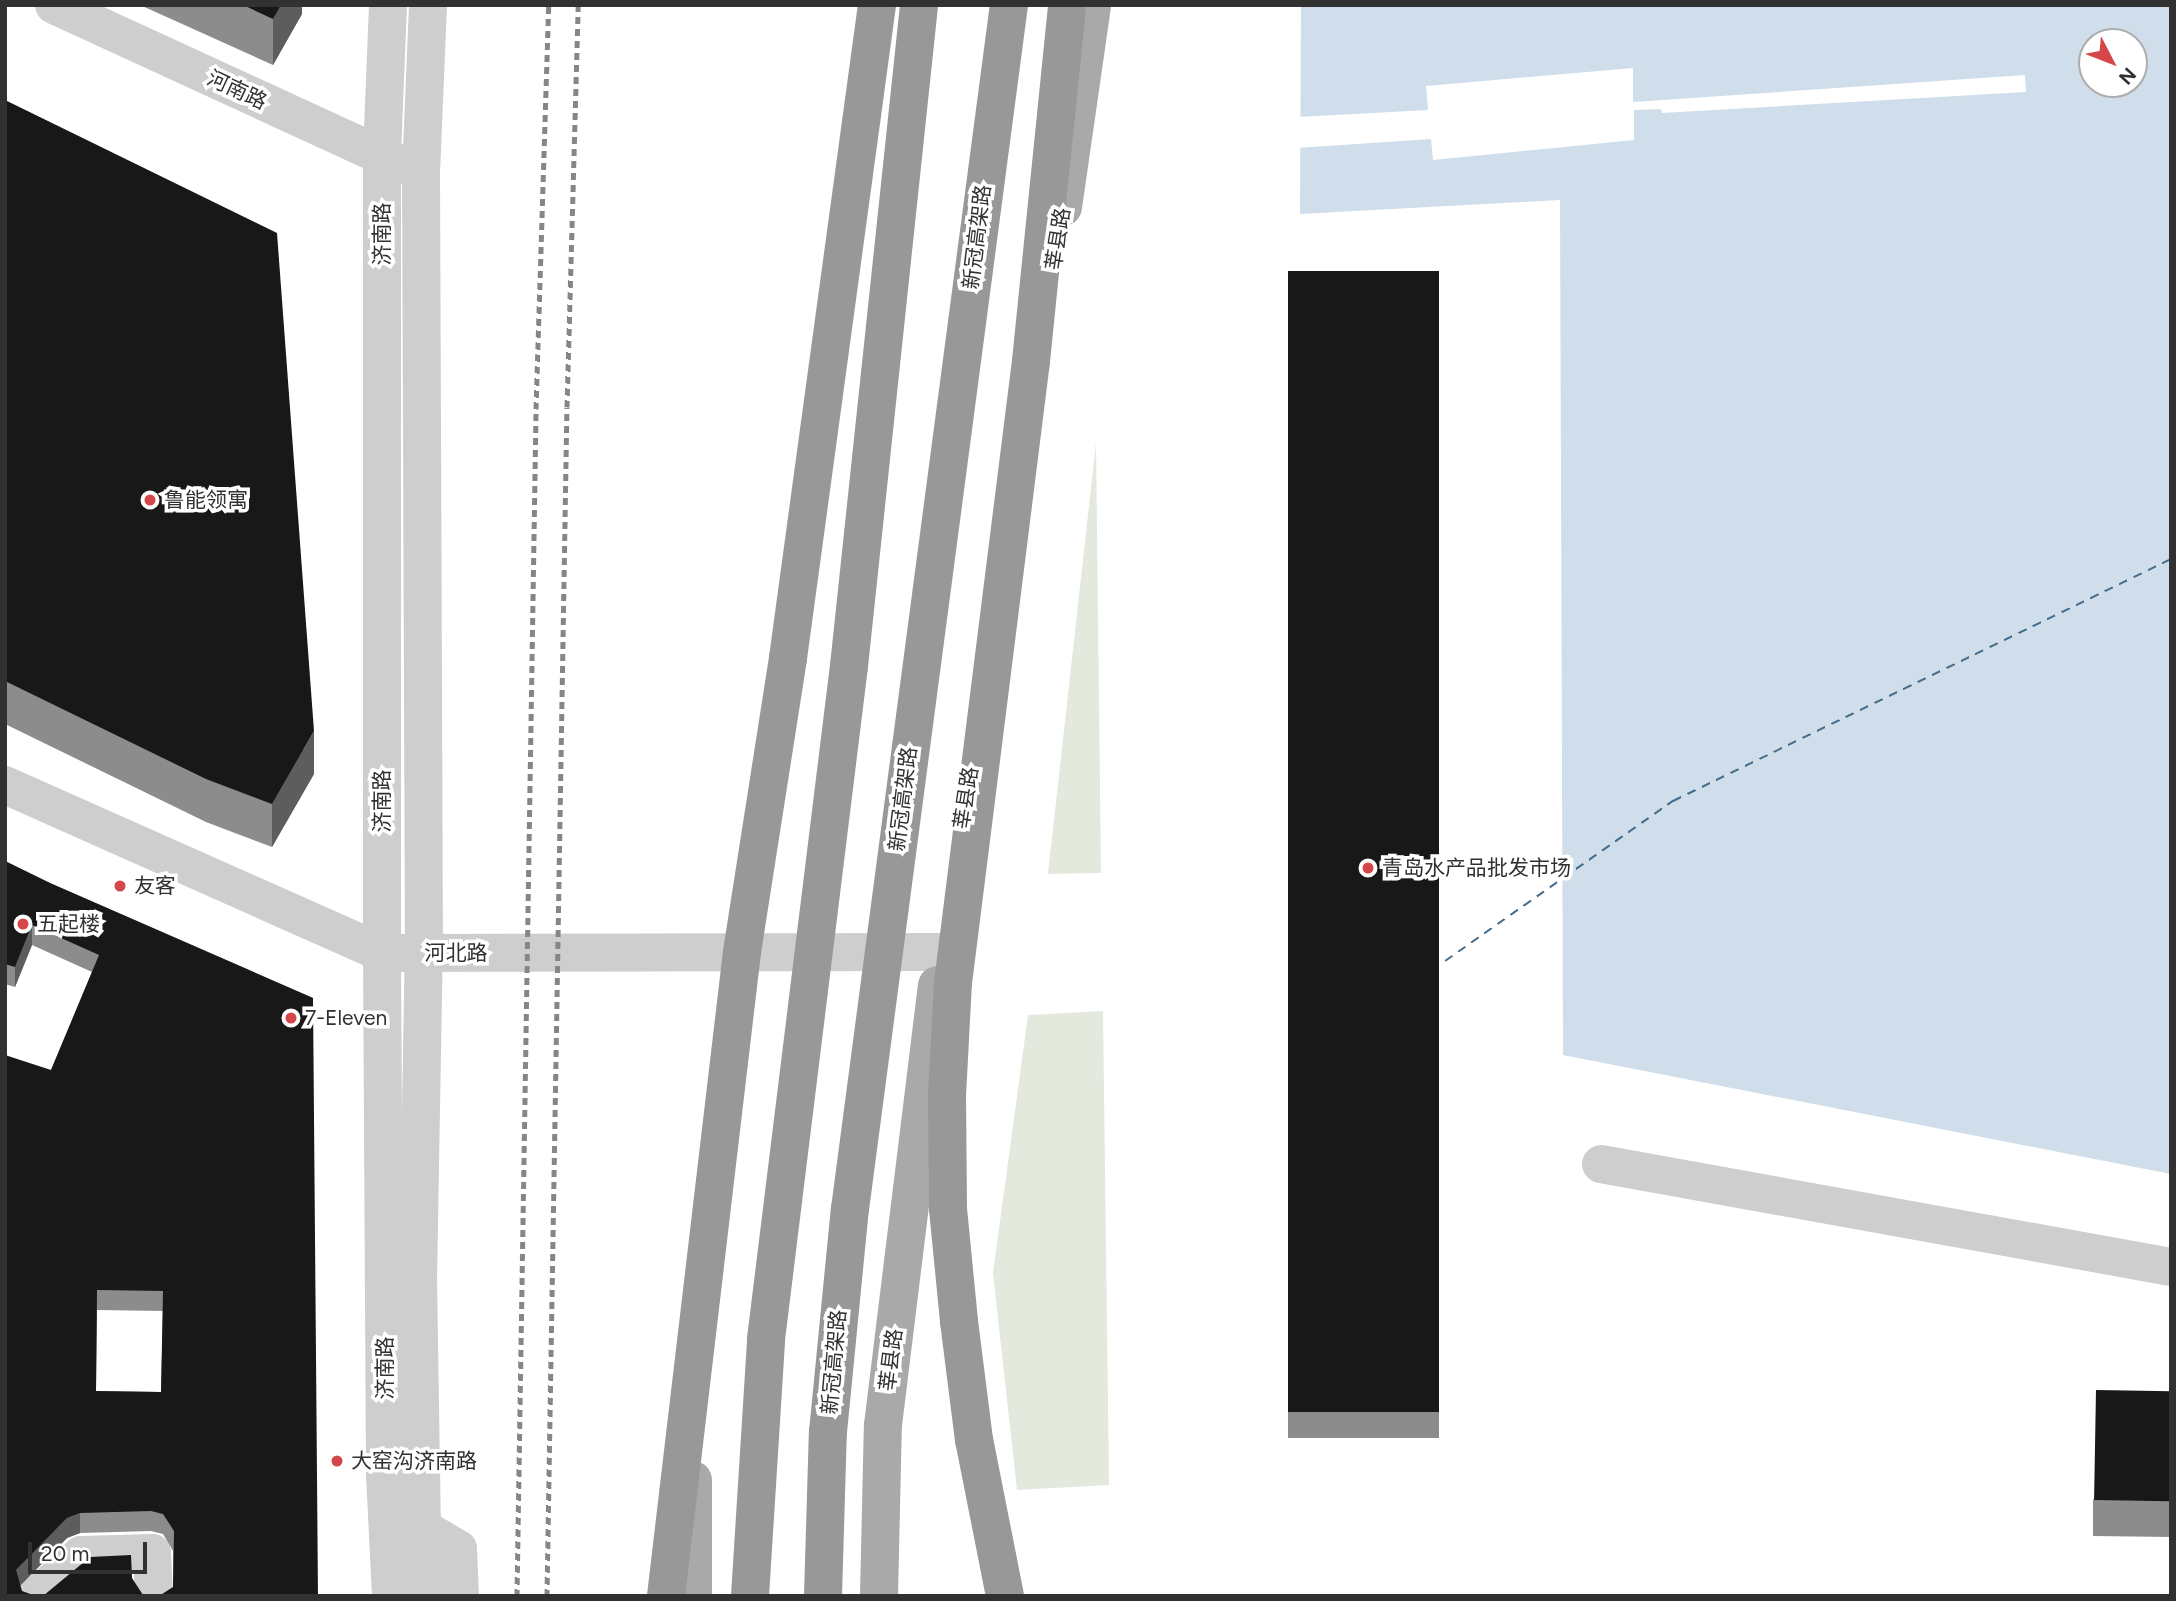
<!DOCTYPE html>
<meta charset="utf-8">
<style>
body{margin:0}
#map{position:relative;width:2176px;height:1601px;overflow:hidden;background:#fff;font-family:Figtree,"Noto Sans SC",sans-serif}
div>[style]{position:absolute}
.green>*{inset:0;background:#e3e9dd}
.water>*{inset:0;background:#cfdeea}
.pier>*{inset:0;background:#fff}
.ferry>*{height:2px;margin-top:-1px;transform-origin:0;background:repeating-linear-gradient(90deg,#466c8c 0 9px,transparent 0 16px)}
.minor>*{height:38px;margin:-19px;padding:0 19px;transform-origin:19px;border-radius:19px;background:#cecece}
.major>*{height:38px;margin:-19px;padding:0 19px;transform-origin:19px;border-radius:19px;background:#a9a9a9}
.rail>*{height:5px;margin-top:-2.5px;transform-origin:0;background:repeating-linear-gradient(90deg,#868686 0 7px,transparent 0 12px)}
.highway-bridge>*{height:38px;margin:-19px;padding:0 19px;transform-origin:19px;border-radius:19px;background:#989898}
.wall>*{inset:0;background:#8c8c8c;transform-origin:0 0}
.shaded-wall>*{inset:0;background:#5d5d5d}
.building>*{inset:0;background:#181818;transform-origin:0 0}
.dots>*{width:19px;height:19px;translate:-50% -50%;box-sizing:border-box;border:4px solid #fff;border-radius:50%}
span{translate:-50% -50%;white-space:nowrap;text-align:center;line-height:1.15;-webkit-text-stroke:7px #fff;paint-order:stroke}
.street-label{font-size:21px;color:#313131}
.poi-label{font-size:21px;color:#313131}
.left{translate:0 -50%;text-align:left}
.frame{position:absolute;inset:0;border:7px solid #313131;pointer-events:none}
.north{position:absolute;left:2078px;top:28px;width:70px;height:70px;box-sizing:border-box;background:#fff;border:2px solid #adadad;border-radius:50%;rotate:132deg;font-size:19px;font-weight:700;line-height:28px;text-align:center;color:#313131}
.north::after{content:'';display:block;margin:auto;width:24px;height:32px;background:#d54648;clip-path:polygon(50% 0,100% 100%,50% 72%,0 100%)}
.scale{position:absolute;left:28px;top:1542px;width:119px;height:32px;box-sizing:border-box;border:4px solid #313131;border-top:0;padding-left:9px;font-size:21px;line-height:24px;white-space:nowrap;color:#313131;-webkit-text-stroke:5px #fff;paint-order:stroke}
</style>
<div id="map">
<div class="green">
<i style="clip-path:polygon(1096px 443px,1101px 873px,1048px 874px)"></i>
<i style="clip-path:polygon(1103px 1011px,1109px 1485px,1017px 1490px,993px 1273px,1028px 1015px)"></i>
</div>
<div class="water">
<i style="clip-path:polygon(evenodd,1301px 5px,2171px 5px,2171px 1174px,1563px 1055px,1560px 200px,1300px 214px,1301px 5px,2092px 42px,2134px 42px,2134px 84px,2092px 84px,2092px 42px)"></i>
</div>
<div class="pier">
<i style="clip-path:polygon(1633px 68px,1633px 102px,2025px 75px,2026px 92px,1662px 113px,1661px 109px,1634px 110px,1634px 140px,1433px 160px,1431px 139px,1297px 148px,1297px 117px,1428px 110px,1426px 86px)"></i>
</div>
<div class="ferry">
<i style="left:1445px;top:961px;width:279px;rotate:-35.1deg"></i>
<i style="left:1673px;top:801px;width:554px;rotate:-25.92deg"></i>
</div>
<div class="minor">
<i style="left:54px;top:5px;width:383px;rotate:24.7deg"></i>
<i style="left:388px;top:5px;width:152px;rotate:92.3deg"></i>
<i style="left:382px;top:157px;width:796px;rotate:90deg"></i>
<i style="left:382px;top:953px;width:521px;rotate:89.67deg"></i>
<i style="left:385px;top:1474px;width:122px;rotate:87.2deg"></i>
<i style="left:5px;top:785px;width:413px;rotate:24deg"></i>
<i style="left:382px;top:953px;width:559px;rotate:-0.1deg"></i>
<i style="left:1601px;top:1164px;width:579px;rotate:10.24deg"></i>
<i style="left:421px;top:1527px;width:43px;rotate:30.7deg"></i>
<i style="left:458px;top:1549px;width:47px;rotate:87.6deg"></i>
<i style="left:37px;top:1596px;width:60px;rotate:-43deg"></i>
<i style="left:81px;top:1555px;width:71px;rotate:-1.6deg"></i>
<i style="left:152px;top:1553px;width:43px;rotate:87.3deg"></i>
<i style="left:423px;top:1596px;width:315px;rotate:-90.9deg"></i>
<i style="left:418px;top:1281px;width:328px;rotate:-89deg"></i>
<i style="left:424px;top:953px;width:780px;rotate:-90.22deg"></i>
<i style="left:421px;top:173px;width:168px;rotate:-87.6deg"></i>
</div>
<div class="major">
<i style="left:1063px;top:207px;width:204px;rotate:-81.8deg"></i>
<i style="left:693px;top:1596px;width:116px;rotate:-90deg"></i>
<i style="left:879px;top:1596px;width:171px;rotate:-88.7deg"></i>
<i style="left:883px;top:1425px;width:443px;rotate:-83deg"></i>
</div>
<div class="rail">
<i style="left:517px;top:1596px;width:1187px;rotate:-89.08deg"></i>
<i style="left:536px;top:409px;width:404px;rotate:-88.2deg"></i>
<i style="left:547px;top:1596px;width:1189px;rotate:-89.04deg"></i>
<i style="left:567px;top:407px;width:402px;rotate:-88.4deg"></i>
</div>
<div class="highway-bridge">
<i style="left:666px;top:1596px;width:648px;rotate:-83.27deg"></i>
<i style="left:742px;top:952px;width:298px;rotate:-81.1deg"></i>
<i style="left:788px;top:658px;width:659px;rotate:-82.24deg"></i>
<i style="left:750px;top:1596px;width:257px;rotate:-86.4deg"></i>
<i style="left:766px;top:1339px;width:678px;rotate:-82.97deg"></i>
<i style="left:849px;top:666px;width:665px;rotate:-83.95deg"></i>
<i style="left:823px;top:1596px;width:164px;rotate:-88.3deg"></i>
<i style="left:828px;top:1432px;width:224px;rotate:-84.4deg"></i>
<i style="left:850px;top:1209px;width:1214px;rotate:-82.48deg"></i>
<i style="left:1005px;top:1596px;width:159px;rotate:-101.2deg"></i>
<i style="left:974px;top:1440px;width:120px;rotate:-97.2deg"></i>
<i style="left:959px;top:1321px;width:113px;rotate:-95.6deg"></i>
<i style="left:948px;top:1209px;width:113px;rotate:-90.5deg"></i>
<i style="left:947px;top:1096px;width:113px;rotate:-87deg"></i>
<i style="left:953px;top:983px;width:627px;rotate:-82.85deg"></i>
<i style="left:1031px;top:361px;width:358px;rotate:-84.2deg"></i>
</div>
<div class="wall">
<i style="clip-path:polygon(140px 5px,302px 5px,302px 14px,273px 65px)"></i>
<i style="clip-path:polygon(5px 100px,314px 774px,272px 847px,206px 822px,5px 724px)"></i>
<i style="left:1439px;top:271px;width:1167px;height:151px;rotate:90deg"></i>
<i style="clip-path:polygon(evenodd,5px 861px,50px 883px,313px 998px,173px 1587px,173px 1551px,163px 1534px,151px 1531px,80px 1533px,67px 1538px,20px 1586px,5px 1596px,51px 1070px,92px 972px,32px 945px,15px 987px,5px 984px,5px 861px,97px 1310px,163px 1311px,161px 1392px,96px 1391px,97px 1310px)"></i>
<i style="clip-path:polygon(2171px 1391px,2171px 1537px,2093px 1536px,2093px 1500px)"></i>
</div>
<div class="shaded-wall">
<i style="clip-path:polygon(281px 5px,302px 5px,302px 14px,273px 65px,273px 19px)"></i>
<i style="clip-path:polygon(314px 731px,314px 774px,272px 847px,272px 804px)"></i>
<i style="clip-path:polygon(32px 925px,32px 945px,15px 987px,15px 967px)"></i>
<i style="clip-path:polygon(80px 1513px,80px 1533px,67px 1538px,16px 1590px,16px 1570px,67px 1518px)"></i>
</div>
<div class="building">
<i style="clip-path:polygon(243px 5px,281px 5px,273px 19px)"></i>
<i style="clip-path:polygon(5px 100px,277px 233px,314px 731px,272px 804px,206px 779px,5px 681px)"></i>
<i style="left:1439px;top:271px;width:1141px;height:151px;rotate:90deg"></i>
<i style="clip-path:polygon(evenodd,5px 861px,50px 883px,313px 998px,318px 1596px,159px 1596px,173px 1587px,174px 1531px,163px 1514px,151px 1511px,80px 1513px,67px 1518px,16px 1570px,22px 1591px,36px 1596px,5px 1596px,5px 1055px,51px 1070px,99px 955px,32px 925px,15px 967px,5px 964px,5px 861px,97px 1290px,163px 1291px,161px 1392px,96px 1391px,97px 1290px)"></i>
<i style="left:2096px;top:1390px;width:75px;height:110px;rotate:1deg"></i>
<i style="clip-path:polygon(131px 1555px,132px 1578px,143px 1595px,147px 1596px,43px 1596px,90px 1557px)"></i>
</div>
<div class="dots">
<i style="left:150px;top:500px;background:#d54648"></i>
<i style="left:1368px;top:868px;background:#d54648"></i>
<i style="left:120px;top:886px;background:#d54648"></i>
<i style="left:23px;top:924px;background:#d54648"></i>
<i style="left:291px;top:1018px;background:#d54648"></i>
<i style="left:337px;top:1461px;background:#d54648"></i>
</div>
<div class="street-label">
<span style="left:237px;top:90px;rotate:25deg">河南路</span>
<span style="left:382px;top:234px;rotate:-90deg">济南路</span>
<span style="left:977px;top:237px;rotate:-83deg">新冠高架路</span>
<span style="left:1058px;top:239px;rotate:-81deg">莘县路</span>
<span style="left:966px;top:798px;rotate:-81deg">莘县路</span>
<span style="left:903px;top:799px;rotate:-83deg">新冠高架路</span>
<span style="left:382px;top:801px;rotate:-90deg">济南路</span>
<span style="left:456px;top:953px">河北路</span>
<span style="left:891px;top:1360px;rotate:-83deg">莘县路</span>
<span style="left:834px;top:1362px;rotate:-85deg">新冠高架路</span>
<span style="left:385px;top:1368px;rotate:-90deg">济南路</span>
</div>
<div class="poi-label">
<span class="left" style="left:164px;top:500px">鲁能领寓</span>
<span class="left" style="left:1382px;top:868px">青岛水产品批发市场</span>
<span class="left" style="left:134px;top:886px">友客</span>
<span class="left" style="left:37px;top:924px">五起楼</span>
<span class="left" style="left:305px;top:1018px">7-Eleven</span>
<span class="left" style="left:351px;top:1461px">大窑沟济南路</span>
</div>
<div class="frame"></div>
<div class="north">N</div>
<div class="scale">20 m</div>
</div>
